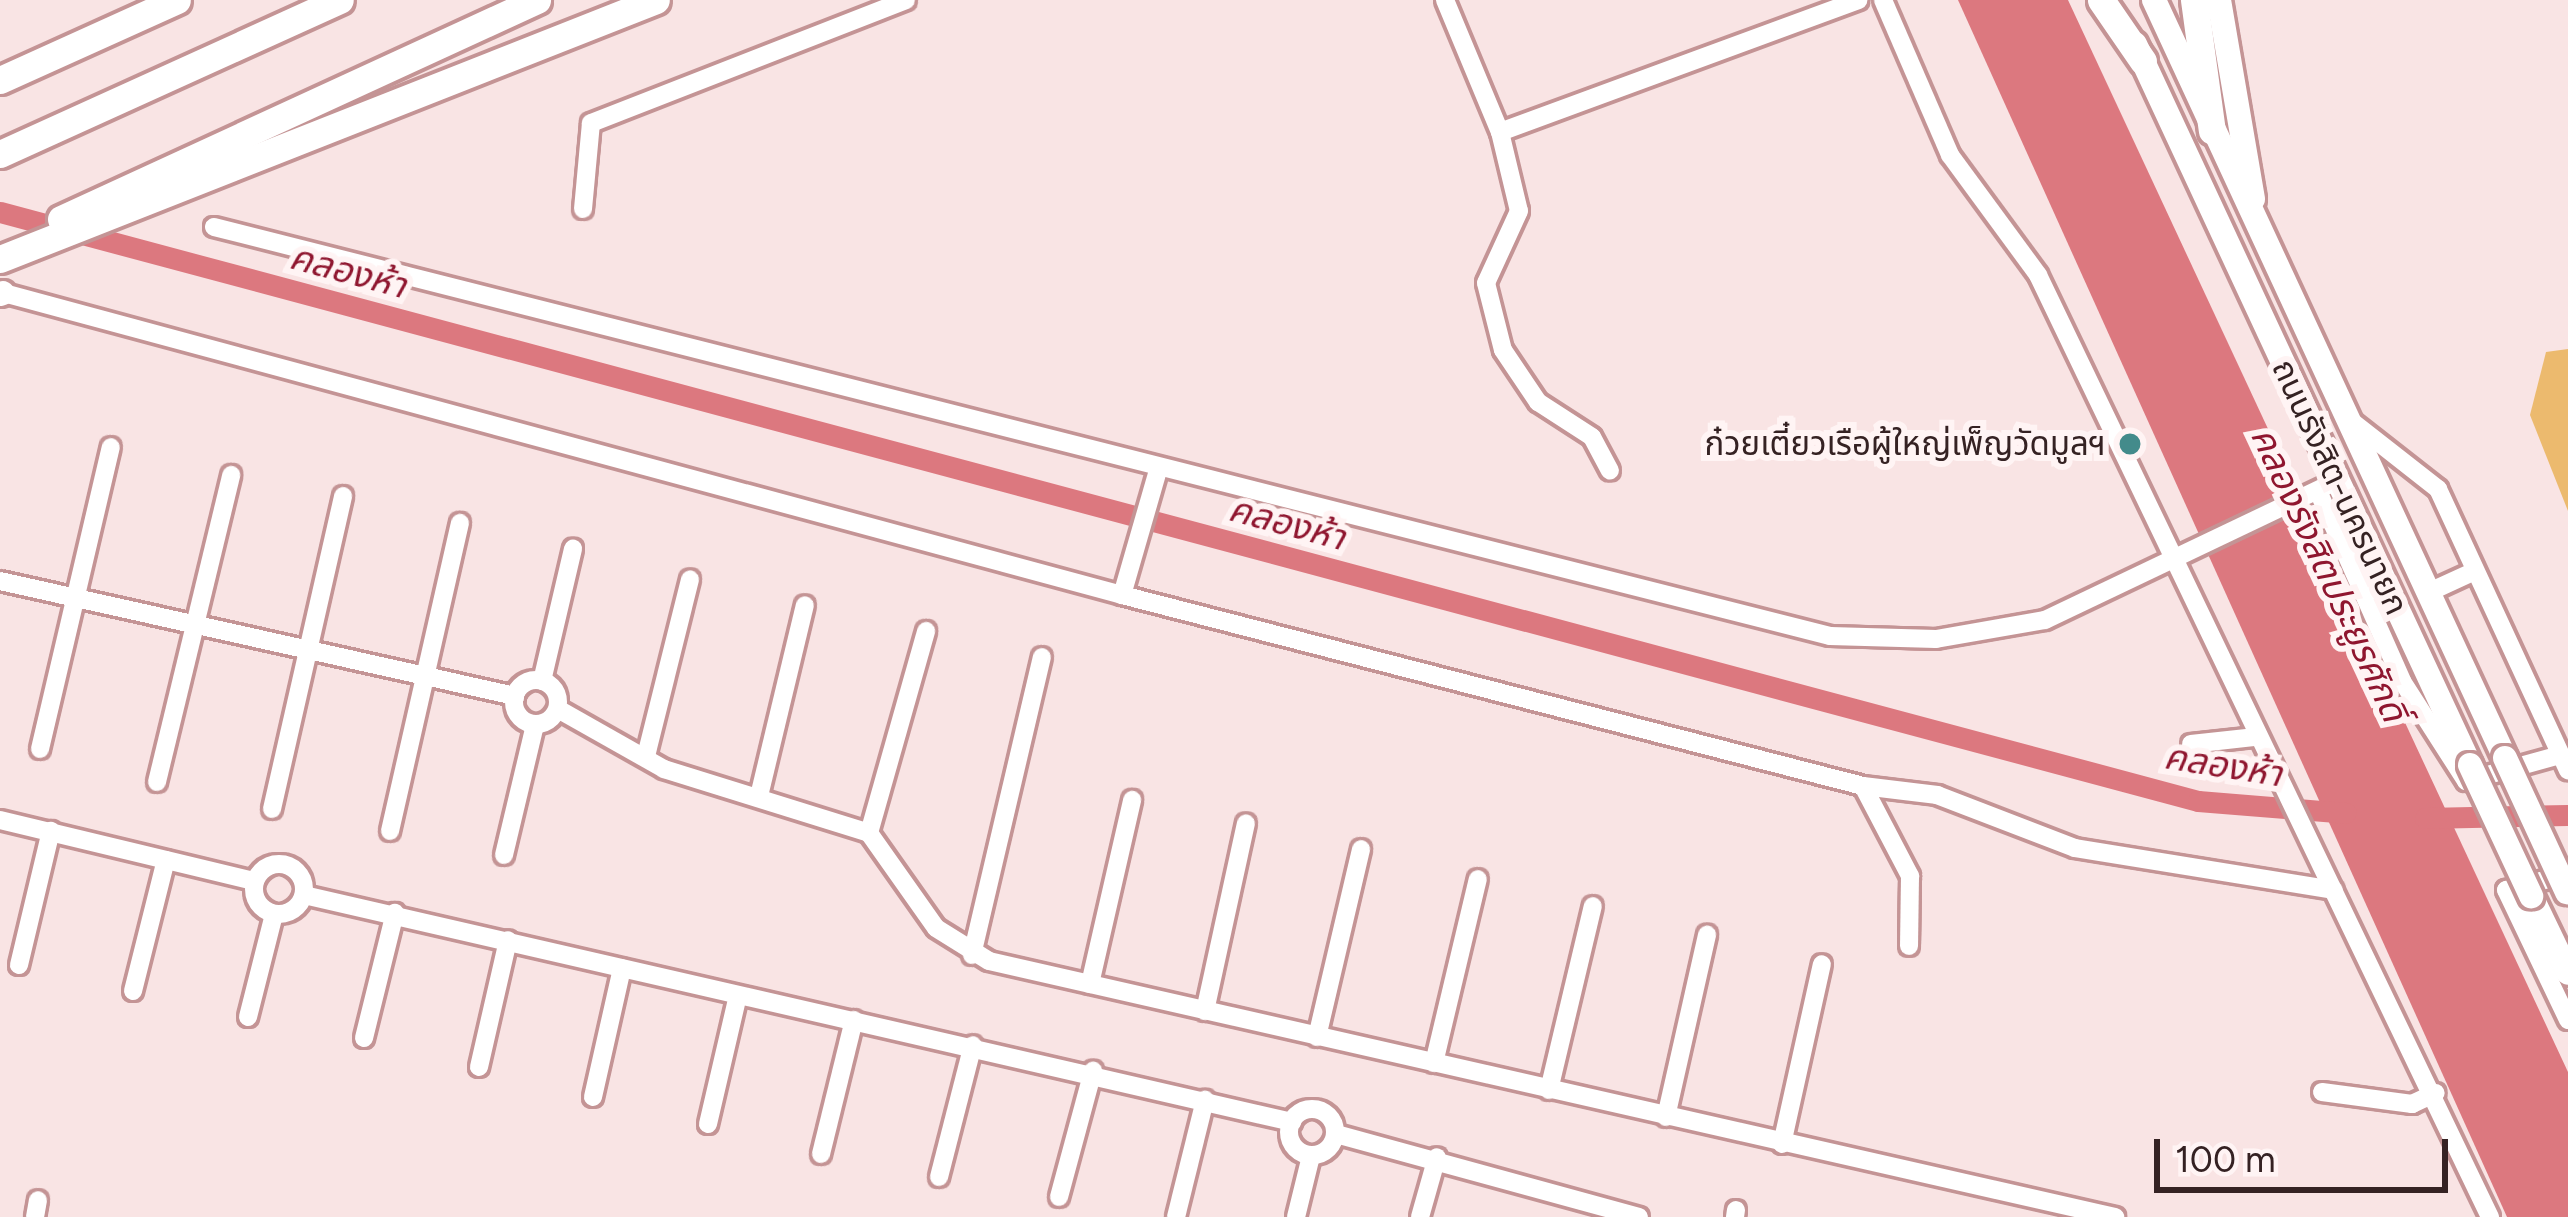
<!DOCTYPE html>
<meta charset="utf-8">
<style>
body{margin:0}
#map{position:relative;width:2568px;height:1217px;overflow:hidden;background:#f9e4e4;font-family:Figtree,"Noto Sans Thai",sans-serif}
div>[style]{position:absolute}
.green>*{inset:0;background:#ecba6e}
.water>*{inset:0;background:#dc787f}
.canal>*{height:21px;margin:-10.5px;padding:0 10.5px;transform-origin:10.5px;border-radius:10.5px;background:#dc787f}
.roads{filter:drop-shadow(3px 0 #c49495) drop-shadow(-3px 0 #c49495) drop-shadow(0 3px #c49495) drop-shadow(0 -3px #c49495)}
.minor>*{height:18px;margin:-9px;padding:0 9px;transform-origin:9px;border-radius:9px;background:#fff}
.minor>.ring{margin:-9px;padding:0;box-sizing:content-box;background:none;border:18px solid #fff;border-radius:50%}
.major>*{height:24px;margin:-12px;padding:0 12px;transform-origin:12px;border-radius:12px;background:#fff}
.highway>*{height:27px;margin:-13.5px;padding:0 13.5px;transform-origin:13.5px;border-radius:13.5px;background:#fff}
.bridges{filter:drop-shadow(3px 0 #c49495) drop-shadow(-3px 0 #c49495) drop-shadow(0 3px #c49495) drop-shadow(0 -3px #c49495)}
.major-bridge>*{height:24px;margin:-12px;padding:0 12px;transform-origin:12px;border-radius:12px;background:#fff}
.dots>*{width:33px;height:33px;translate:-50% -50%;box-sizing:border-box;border:6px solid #fff4f4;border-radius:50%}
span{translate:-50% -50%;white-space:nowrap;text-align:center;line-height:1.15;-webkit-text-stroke:12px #fff4f4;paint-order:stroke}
.poi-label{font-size:33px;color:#352223}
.right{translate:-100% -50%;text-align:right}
.street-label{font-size:33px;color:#352223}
.water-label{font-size:36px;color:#8f162f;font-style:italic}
.scale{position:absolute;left:2154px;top:1139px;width:294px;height:54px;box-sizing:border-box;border:6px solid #352223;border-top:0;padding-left:15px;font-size:36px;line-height:42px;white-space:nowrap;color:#352223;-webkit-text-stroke:9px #fff4f4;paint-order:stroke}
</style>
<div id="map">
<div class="green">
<i style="clip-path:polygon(2568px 349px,2568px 511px,2530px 415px,2546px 352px)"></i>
</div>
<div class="water">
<i style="clip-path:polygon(1958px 0,2068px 0,2568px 1072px,2568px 1217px,2507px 1217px)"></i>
</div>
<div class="canal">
<i style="left:0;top:212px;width:2276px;rotate:15deg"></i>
<i style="left:2198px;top:801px;width:148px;rotate:4.6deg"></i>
<i style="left:2425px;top:818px;width:143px;rotate:-1.2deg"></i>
</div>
<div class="roads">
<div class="minor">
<i style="left:1445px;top:0;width:143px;rotate:67.4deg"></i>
<i style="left:1500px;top:132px;width:382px;rotate:-20.2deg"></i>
<i style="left:1883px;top:0;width:169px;rotate:66.6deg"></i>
<i style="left:1950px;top:155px;width:149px;rotate:53.7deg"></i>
<i style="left:2038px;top:275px;width:1045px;rotate:64.37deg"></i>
<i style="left:1500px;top:132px;width:81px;rotate:76.5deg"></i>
<i style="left:1519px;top:211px;width:79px;rotate:114.6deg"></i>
<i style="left:1486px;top:283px;width:69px;rotate:75.8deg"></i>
<i style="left:1503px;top:350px;width:63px;rotate:56.1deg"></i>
<i style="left:1538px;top:402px;width:64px;rotate:32.9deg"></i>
<i style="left:1592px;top:437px;width:38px;rotate:62deg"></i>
<i style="left:583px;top:209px;width:86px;rotate:-84.7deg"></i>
<i style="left:591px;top:123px;width:338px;rotate:-21.3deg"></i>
<i style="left:214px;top:227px;width:1667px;rotate:14.2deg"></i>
<i style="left:1830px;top:636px;width:106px;rotate:1.6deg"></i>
<i style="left:1936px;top:639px;width:111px;rotate:-9.9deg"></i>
<i style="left:2045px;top:620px;width:323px;rotate:-25.5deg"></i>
<i style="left:0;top:292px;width:1162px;rotate:15.11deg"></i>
<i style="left:1122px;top:595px;width:765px;rotate:14.45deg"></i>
<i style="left:1863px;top:786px;width:75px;rotate:6.9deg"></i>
<i style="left:1937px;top:795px;width:148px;rotate:21deg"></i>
<i style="left:2075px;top:848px;width:262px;rotate:9.2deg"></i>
<i style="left:2350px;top:420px;width:112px;rotate:38.1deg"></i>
<i style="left:2438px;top:489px;width:310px;rotate:65.2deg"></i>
<i style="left:2318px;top:491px;width:208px;rotate:66.1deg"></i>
<i style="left:2402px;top:681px;width:119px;rotate:57.4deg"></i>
<i style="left:2466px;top:781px;width:98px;rotate:-15.5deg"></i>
<i style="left:0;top:581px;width:528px;rotate:12.59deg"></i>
<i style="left:2427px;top:593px;width:53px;rotate:-24.6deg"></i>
<i style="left:1122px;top:595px;width:130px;rotate:-73.9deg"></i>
<i class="ring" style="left:514px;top:680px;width:26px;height:26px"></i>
<i style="left:542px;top:681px;width:136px;rotate:-76.8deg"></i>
<i style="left:558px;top:709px;width:122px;rotate:29.5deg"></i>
<i style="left:664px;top:769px;width:215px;rotate:17.3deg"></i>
<i style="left:869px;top:833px;width:116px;rotate:54.8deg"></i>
<i style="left:936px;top:928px;width:62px;rotate:31.9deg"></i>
<i style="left:989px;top:961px;width:1155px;rotate:12.81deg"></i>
<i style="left:2191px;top:744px;width:63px;rotate:-6.3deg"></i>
<i style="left:40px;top:749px;width:310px;rotate:-76.8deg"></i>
<i style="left:646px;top:756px;width:182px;rotate:-76deg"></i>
<i style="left:157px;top:782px;width:316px;rotate:-76.4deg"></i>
<i style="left:1863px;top:786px;width:102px;rotate:62.4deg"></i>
<i style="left:1910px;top:876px;width:70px;rotate:90.8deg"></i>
<i style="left:760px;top:792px;width:192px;rotate:-76.5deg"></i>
<i style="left:272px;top:809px;width:321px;rotate:-77.2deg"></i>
<i style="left:0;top:820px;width:262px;rotate:13.5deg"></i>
<i style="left:390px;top:831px;width:316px;rotate:-77.2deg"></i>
<i style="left:869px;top:833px;width:210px;rotate:-74.2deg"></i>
<i style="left:504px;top:855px;width:134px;rotate:-76.6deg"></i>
<i class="ring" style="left:254px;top:864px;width:32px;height:32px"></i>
<i style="left:2568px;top:874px;width:64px;rotate:165.5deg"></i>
<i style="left:2506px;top:890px;width:144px;rotate:64.5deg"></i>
<i style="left:304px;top:895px;width:1014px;rotate:12.94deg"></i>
<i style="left:972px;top:955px;width:306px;rotate:-76.8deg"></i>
<i style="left:19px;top:965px;width:138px;rotate:-76.6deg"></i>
<i style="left:1090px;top:984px;width:189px;rotate:-77.1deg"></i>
<i style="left:133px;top:991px;width:135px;rotate:-75.9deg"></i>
<i style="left:1205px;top:1011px;width:192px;rotate:-77.7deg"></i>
<i style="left:248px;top:1017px;width:106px;rotate:-75.8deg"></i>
<i style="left:1317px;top:1037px;width:193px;rotate:-76.8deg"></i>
<i style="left:364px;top:1038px;width:129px;rotate:-76.1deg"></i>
<i style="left:1434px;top:1063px;width:189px;rotate:-76.6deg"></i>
<i style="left:479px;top:1067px;width:130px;rotate:-77.1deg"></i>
<i style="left:1549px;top:1090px;width:189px;rotate:-76.6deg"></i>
<i style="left:2322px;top:1092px;width:91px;rotate:7.6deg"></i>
<i style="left:2412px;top:1104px;width:26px;rotate:-25deg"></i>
<i style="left:593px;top:1097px;width:132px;rotate:-77.3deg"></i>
<i class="ring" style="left:1289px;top:1109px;width:28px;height:28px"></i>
<i style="left:1666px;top:1117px;width:187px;rotate:-77.3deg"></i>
<i style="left:708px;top:1124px;width:132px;rotate:-76.9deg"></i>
<i style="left:1336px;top:1134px;width:314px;rotate:15.3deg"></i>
<i style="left:1782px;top:1144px;width:184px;rotate:-77.5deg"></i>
<i style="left:821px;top:1154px;width:138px;rotate:-76.2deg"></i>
<i style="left:939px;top:1177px;width:136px;rotate:-75.6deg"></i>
<i style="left:1059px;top:1197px;width:131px;rotate:-74.9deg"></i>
<i style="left:35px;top:1217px;width:17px;rotate:-80deg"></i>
<i style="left:1176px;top:1217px;width:121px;rotate:-76.1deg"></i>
<i style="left:1296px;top:1217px;width:63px;rotate:-76.2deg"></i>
<i style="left:1420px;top:1217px;width:62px;rotate:-74.2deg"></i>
<i style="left:1735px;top:1217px;width:7px;rotate:-82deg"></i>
</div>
<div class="major">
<i style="left:2154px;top:0;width:835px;rotate:65.15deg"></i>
<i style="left:2219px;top:0;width:202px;rotate:80.3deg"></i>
<i style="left:2135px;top:44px;width:795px;rotate:65.08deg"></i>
<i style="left:0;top:294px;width:3px;rotate:-18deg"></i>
<i style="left:2531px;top:896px;width:85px;rotate:64.3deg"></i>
</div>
<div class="highway">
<i style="left:2101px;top:0;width:74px;rotate:55.5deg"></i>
<i style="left:2194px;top:0;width:132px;rotate:82.2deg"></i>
<i style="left:0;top:80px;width:194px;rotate:-24.3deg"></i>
<i style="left:0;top:154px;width:373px;rotate:-24.4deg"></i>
<i style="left:61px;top:219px;width:524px;rotate:-24.71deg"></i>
<i style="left:0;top:259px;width:705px;rotate:-21.54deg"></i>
</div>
</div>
<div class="bridges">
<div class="major-bridge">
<i style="left:2505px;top:758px;width:148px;rotate:65.2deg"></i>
<i style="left:2470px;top:765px;width:145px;rotate:65deg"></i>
</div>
</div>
<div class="dots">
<i style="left:2130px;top:444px;background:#438b8b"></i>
</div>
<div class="poi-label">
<span class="right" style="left:2106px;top:444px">ก๋วยเตี๋ยวเรือผู้ใหญ่เพ็ญวัดมูลฯ</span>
</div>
<div class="street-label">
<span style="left:2340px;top:487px;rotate:65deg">ถนนรังสิต-นครนายก</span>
</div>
<div class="water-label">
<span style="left:348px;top:271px;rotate:15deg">คลองห้า</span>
<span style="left:1287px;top:523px;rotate:15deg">คลองห้า</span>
<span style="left:2329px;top:574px;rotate:65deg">คลองรังสิตประยูรศักดิ์</span>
<span style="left:2223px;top:765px;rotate:9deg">คลองห้า</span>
</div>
<div class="scale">100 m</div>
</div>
